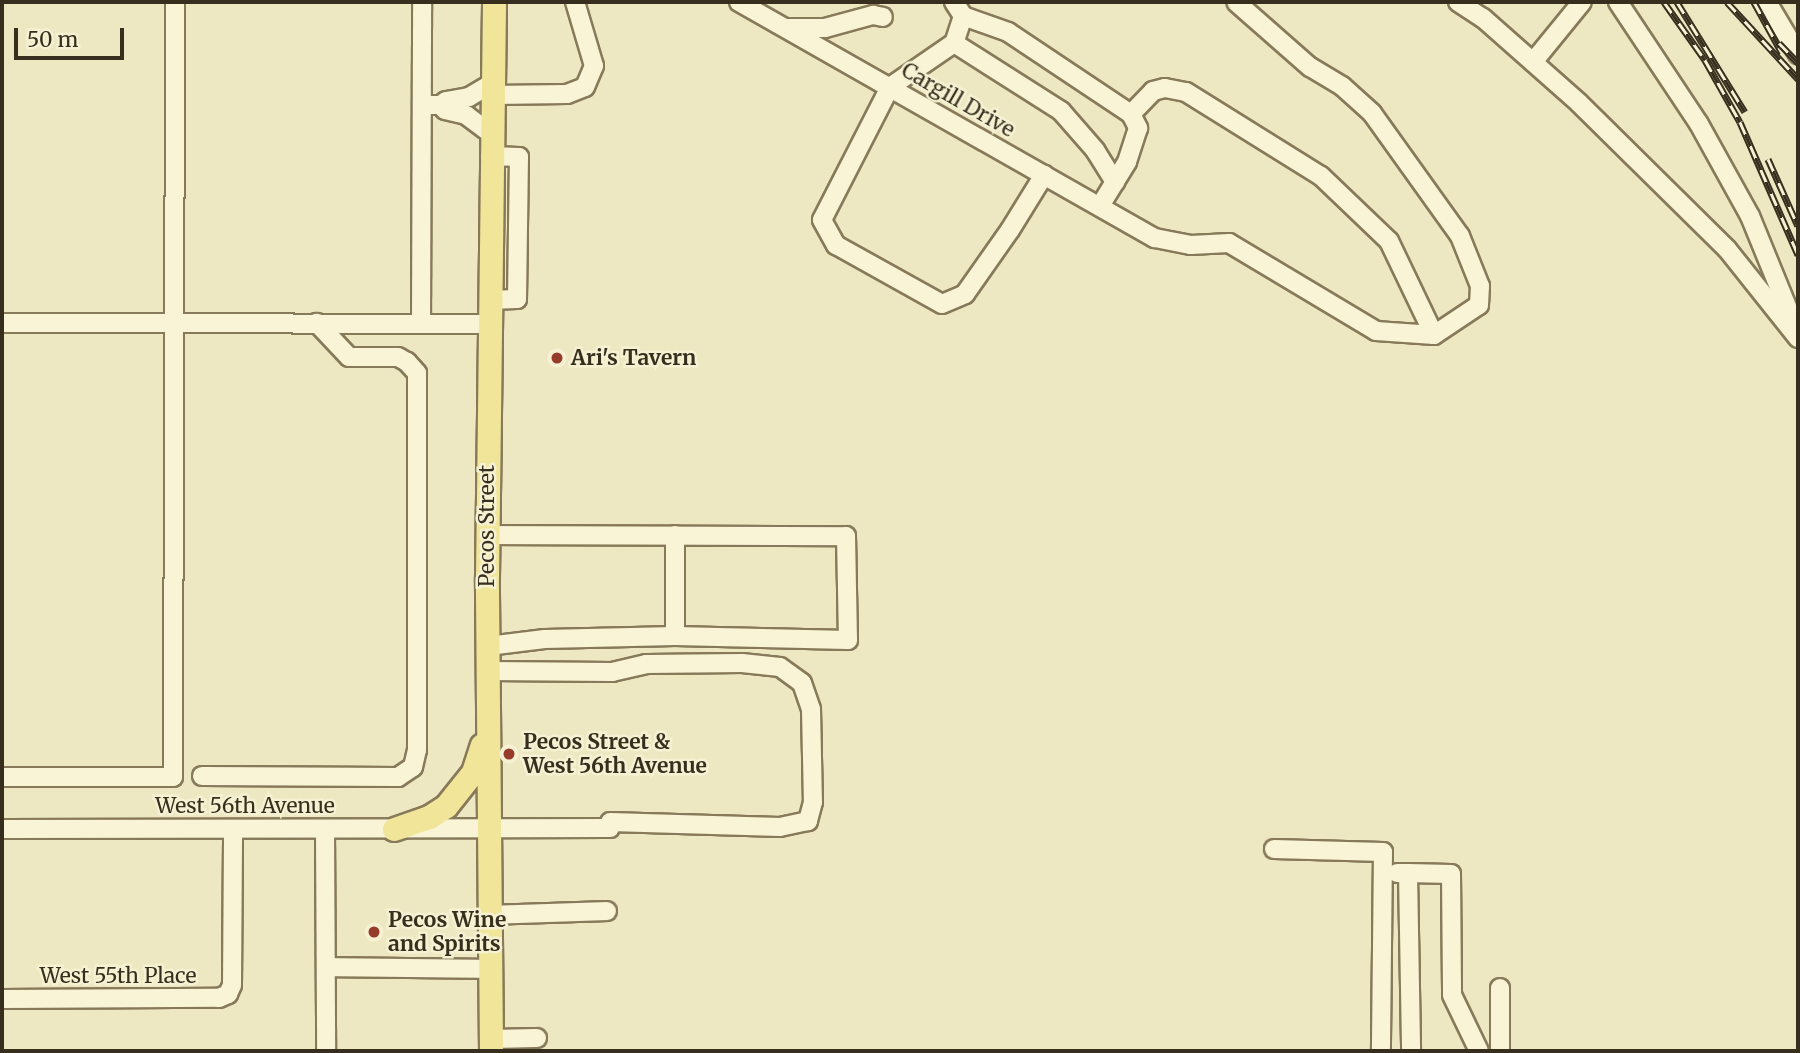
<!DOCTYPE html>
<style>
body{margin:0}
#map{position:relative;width:1800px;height:1053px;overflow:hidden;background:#eee8c2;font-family:Merriweather,serif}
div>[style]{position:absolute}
.roads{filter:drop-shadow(2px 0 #877a5a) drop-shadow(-2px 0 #877a5a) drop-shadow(0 2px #877a5a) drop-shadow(0 -2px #877a5a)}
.minor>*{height:18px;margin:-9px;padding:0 9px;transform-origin:9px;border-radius:9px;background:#f8f4d5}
.major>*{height:23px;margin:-11.5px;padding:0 11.5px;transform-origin:11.5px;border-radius:11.5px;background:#f1e59a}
.rail>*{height:7px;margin-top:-3.5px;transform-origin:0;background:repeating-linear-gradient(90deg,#f5f1d2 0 13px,#372e1e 0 26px);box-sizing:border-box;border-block:2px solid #372e1e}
.dots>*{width:19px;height:19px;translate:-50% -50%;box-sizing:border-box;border:4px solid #f5f1d2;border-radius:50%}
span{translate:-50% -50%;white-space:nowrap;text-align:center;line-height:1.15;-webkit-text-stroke:5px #f5f1d2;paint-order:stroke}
.street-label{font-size:21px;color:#372e1e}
.poi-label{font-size:21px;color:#372e1e;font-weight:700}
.left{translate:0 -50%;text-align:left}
.frame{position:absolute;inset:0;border:4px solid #372e1e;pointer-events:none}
.scale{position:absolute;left:14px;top:28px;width:110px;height:32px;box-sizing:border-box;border:4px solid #372e1e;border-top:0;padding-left:9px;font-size:21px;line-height:24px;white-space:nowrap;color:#372e1e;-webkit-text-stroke:5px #f5f1d2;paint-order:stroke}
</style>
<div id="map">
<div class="roads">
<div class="minor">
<i style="left:739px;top:2px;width:478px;rotate:29.6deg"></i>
<i style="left:1155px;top:238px;width:37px;rotate:11deg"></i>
<i style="left:1191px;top:245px;width:38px;rotate:-3deg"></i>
<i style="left:1229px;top:243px;width:171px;rotate:30.9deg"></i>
<i style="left:1376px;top:331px;width:58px;rotate:3.9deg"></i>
<i style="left:954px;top:2px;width:17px;rotate:57deg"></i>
<i style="left:963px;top:16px;width:28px;rotate:108deg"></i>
<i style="left:954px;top:43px;width:78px;rotate:145.5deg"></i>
<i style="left:890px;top:87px;width:149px;rotate:117.1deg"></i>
<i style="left:822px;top:220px;width:29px;rotate:61deg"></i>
<i style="left:836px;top:245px;width:121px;rotate:29.1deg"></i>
<i style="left:942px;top:304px;width:25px;rotate:-23deg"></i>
<i style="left:965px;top:294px;width:78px;rotate:-54.9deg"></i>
<i style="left:1010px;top:230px;width:65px;rotate:-58.3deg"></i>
<i style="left:1458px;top:2px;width:30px;rotate:33deg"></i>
<i style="left:1483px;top:18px;width:128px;rotate:41.5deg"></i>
<i style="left:1579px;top:103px;width:208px;rotate:44.6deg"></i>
<i style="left:1727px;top:249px;width:114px;rotate:51.4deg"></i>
<i style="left:1618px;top:2px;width:146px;rotate:56.4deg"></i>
<i style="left:1699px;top:124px;width:105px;rotate:61deg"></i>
<i style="left:1750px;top:216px;width:119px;rotate:67.8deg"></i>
<i style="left:1767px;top:2px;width:61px;rotate:59.2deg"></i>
<i style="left:963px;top:16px;width:48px;rotate:19.6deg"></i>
<i style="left:1008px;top:32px;width:148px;rotate:33.7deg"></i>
<i style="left:1131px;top:114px;width:16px;rotate:63deg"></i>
<i style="left:1138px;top:128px;width:36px;rotate:108deg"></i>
<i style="left:1127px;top:162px;width:52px;rotate:121.5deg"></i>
<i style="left:789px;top:28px;width:36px"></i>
<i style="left:825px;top:28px;width:50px;rotate:-15.2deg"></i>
<i style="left:873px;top:15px;width:10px;rotate:11deg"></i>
<i style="left:954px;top:43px;width:127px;rotate:32.4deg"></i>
<i style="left:1061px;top:111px;width:52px;rotate:48.9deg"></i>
<i style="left:1095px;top:150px;width:38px;rotate:58deg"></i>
<i style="left:1533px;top:62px;width:77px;rotate:-50.8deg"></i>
<i style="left:492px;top:95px;width:75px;rotate:-0.8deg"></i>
<i style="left:567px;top:94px;width:19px;rotate:-21deg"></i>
<i style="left:585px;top:87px;width:23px;rotate:-67deg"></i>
<i style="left:594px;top:66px;width:67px;rotate:-106.5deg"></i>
<i style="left:422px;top:105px;width:19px"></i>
<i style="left:441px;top:105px;width:6px;rotate:-39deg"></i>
<i style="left:446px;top:101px;width:23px;rotate:-10deg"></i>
<i style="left:469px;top:97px;width:27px;rotate:-31deg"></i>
<i style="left:441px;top:105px;width:6px;rotate:51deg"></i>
<i style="left:445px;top:110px;width:22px;rotate:13deg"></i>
<i style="left:466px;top:115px;width:31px;rotate:37deg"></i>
<i style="left:1131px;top:114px;width:32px;rotate:-46deg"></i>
<i style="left:1153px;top:91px;width:12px;rotate:-14deg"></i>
<i style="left:1165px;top:88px;width:21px;rotate:11deg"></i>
<i style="left:1186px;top:92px;width:159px;rotate:31.9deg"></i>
<i style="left:1321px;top:176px;width:94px;rotate:43.7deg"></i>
<i style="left:1389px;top:241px;width:104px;rotate:64.4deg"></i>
<i style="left:1434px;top:335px;width:54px;rotate:-33.7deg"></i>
<i style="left:1479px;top:305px;width:19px;rotate:-87deg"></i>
<i style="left:1480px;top:286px;width:54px;rotate:-111.8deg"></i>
<i style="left:1460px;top:236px;width:151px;rotate:-125.6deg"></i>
<i style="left:1372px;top:113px;width:40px;rotate:-138deg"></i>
<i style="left:1342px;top:86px;width:37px;rotate:-149deg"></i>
<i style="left:1310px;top:67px;width:98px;rotate:-138.7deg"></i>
<i style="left:489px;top:300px;width:28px;rotate:-2deg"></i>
<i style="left:517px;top:299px;width:142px;rotate:-89.2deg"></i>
<i style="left:519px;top:157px;width:29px;rotate:-178deg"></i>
<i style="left:2px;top:323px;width:487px;rotate:0.1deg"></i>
<i style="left:421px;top:324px;width:322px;rotate:-89.8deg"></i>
<i style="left:487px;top:535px;width:359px;rotate:0.2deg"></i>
<i style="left:846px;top:536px;width:104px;rotate:88.9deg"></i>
<i style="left:848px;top:640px;width:173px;rotate:-178.7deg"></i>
<i style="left:488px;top:646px;width:57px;rotate:-7deg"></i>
<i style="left:545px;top:639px;width:130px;rotate:-1.3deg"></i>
<i style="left:675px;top:636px;width:101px;rotate:-90deg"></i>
<i style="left:488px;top:671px;width:124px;rotate:0.5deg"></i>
<i style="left:612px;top:672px;width:35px;rotate:-13deg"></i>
<i style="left:646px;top:664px;width:96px;rotate:-0.6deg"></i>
<i style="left:742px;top:663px;width:38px;rotate:6deg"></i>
<i style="left:780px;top:667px;width:27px;rotate:36deg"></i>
<i style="left:802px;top:683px;width:28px;rotate:71deg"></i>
<i style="left:811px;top:709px;width:93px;rotate:88.8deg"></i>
<i style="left:813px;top:802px;width:20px;rotate:105deg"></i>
<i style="left:808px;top:821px;width:29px;rotate:168deg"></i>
<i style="left:780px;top:827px;width:170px;rotate:-178.3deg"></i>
<i style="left:202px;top:776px;width:196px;rotate:0.3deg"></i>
<i style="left:398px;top:777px;width:18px;rotate:-34deg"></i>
<i style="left:413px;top:767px;width:17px;rotate:-77deg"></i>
<i style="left:417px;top:750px;width:377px;rotate:-90deg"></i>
<i style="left:417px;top:373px;width:15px;rotate:-132deg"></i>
<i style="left:407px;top:362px;width:10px;rotate:-151deg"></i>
<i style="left:398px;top:357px;width:49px;rotate:180deg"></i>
<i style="left:349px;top:357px;width:47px;rotate:-133.3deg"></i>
<i style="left:2px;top:777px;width:171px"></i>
<i style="left:173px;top:777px;width:775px;rotate:-89.85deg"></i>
<i style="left:2px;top:829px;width:608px;rotate:-0.09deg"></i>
<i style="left:325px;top:829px;width:222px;rotate:89.7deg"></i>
<i style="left:1274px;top:849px;width:109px;rotate:1.6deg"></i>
<i style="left:1383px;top:852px;width:199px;rotate:90.6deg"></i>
<i style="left:1397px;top:873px;width:11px"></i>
<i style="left:1408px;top:873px;width:178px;rotate:89deg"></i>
<i style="left:1408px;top:873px;width:43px;rotate:1.3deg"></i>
<i style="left:1451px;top:874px;width:121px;rotate:89.5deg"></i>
<i style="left:1452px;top:995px;width:62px;rotate:64.3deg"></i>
<i style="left:489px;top:915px;width:118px;rotate:-1.9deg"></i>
<i style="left:326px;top:967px;width:164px;rotate:0.7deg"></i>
<i style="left:2px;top:999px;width:217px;rotate:-0.3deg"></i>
<i style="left:219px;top:998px;width:10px;rotate:-24deg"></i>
<i style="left:228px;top:994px;width:10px;rotate:-66deg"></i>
<i style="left:232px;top:985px;width:156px;rotate:-89.6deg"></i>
<i style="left:491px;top:1039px;width:46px;rotate:-1.2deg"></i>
<i style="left:1500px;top:1051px;width:63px;rotate:-90deg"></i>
</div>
<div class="major">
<i style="left:394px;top:829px;width:37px;rotate:-19deg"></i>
<i style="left:429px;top:817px;width:20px;rotate:-33deg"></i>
<i style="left:446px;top:806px;width:43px;rotate:-51.5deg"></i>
<i style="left:473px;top:772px;width:28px;rotate:-72deg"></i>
<i style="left:491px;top:1051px;width:474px;rotate:-90.5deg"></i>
<i style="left:487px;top:577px;width:575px;rotate:-89.3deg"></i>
</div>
</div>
<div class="rail">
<i style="left:1664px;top:2px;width:71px;rotate:54.7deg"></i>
<i style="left:1705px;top:60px;width:71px;rotate:60.6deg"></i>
<i style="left:1740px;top:122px;width:145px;rotate:66.4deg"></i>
<i style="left:1677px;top:2px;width:129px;rotate:58.3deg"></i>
<i style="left:1727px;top:2px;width:105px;rotate:47.3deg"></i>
<i style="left:1754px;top:2px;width:58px;rotate:61.2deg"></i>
<i style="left:1779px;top:43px;width:28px;rotate:46deg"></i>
<i style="left:1768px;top:159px;width:73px;rotate:65.9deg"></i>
</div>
<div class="dots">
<i style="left:557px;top:358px;background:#963c2a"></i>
<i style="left:509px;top:754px;background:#963c2a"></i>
<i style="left:374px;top:932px;background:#963c2a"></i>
</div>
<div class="street-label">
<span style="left:958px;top:100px;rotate:30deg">Cargill Drive</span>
<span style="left:487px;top:526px;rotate:-90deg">Pecos Street</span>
<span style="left:245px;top:806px">West 56th Avenue</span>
<span style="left:118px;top:976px">West 55th Place</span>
</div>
<div class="poi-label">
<span class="left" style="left:571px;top:358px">Ari's Tavern</span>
<span class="left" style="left:523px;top:754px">Pecos Street &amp;<br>West 56th Avenue</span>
<span class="left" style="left:388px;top:932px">Pecos Wine<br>and Spirits</span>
</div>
<div class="frame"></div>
<div class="scale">50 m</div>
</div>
